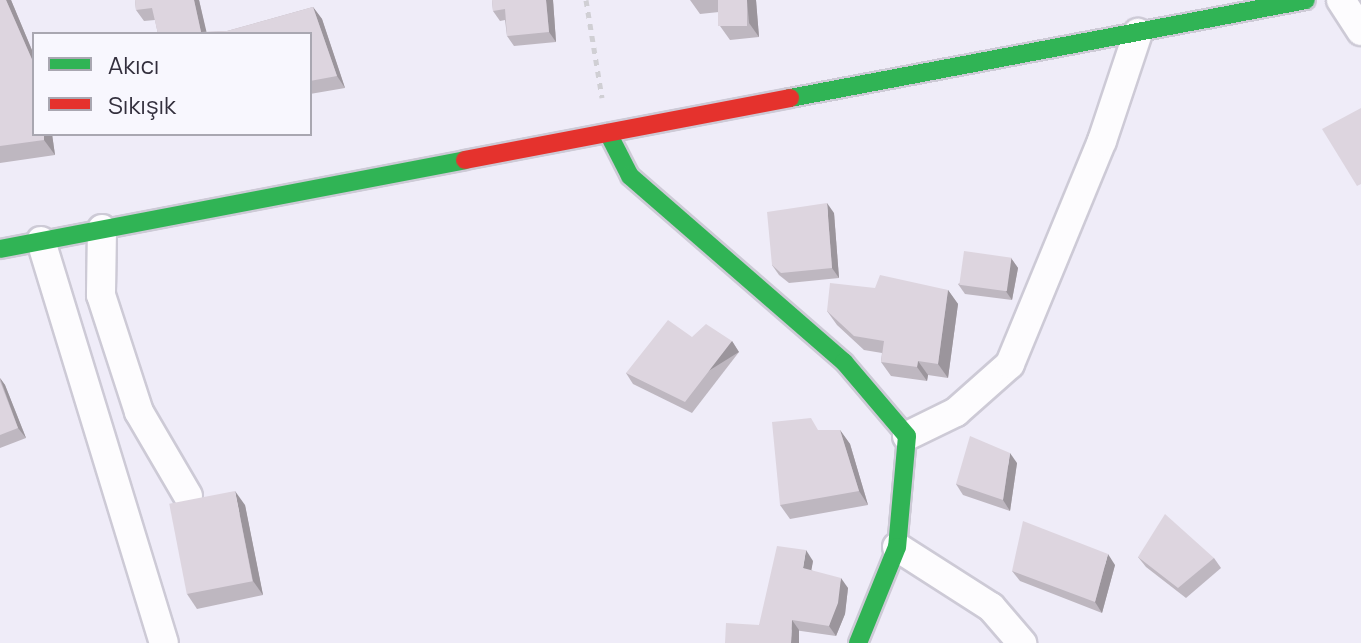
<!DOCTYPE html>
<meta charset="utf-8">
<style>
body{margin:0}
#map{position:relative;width:1361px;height:643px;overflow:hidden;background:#efecf8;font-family:Manrope,sans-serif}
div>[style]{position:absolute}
.path>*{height:5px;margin-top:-2.5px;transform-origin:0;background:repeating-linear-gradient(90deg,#d0cfd4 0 6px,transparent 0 12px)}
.roads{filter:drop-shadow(2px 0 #cdcad6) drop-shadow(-2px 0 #cdcad6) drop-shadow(0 2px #cdcad6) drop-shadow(0 -2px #cdcad6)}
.street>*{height:28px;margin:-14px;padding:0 14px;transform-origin:14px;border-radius:14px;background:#fdfcfe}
.fast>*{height:18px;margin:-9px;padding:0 9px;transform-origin:9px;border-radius:9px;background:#30b455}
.jam>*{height:18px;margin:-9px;padding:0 9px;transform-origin:9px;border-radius:9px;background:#e5322d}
.wall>*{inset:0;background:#beb7c0}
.shaded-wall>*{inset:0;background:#9b959c;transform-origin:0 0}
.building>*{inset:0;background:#ddd5df;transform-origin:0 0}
span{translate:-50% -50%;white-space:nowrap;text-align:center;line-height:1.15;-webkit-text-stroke:8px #f8f7fe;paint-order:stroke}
.legend{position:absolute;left:32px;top:32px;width:280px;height:104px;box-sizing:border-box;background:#f8f7fe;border:2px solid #a9a7b1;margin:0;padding:10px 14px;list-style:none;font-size:24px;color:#332f3d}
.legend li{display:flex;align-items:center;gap:16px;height:40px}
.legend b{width:40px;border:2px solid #a9a7b1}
</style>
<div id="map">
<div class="path">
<i style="left:586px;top:0;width:99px;rotate:80.7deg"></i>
</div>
<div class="roads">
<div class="street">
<i style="left:1341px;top:0;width:37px;rotate:57deg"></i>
<i style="left:102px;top:229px;width:66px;rotate:90.9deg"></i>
<i style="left:101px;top:295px;width:123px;rotate:72deg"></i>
<i style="left:139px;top:412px;width:97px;rotate:59.7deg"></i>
<i style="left:41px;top:241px;width:420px;rotate:73deg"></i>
<i style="left:907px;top:436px;width:55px;rotate:-26.1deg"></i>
<i style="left:956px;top:412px;width:72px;rotate:-41.6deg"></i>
<i style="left:1010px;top:364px;width:241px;rotate:-67.6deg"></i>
<i style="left:1102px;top:141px;width:114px;rotate:-71.6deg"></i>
<i style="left:897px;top:547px;width:112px;rotate:32.6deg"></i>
<i style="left:991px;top:607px;width:48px;rotate:49.3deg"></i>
</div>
<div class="fast">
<i style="left:790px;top:98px;width:525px;rotate:-10.75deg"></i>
<i style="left:608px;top:133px;width:48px;rotate:62.9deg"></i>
<i style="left:630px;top:176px;width:284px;rotate:41deg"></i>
<i style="left:844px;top:362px;width:97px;rotate:49.6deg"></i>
<i style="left:907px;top:436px;width:111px;rotate:95.1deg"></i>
<i style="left:897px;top:547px;width:104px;rotate:112.1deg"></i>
<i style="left:0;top:249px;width:473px;rotate:-10.8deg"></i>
</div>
<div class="jam">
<i style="left:465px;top:160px;width:331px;rotate:-10.8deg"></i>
</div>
</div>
<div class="wall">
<i style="clip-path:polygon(0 0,11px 0,34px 55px,52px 134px,55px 155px,0 163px)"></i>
<i style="clip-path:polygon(135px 0,199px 0,206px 32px,227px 31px,313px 7px,322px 19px,345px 88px,310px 94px,310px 34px,158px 34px,155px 20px,144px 21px,136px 10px)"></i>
<i style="clip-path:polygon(492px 0,553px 0,556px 42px,514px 46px,507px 36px,505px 20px,500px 21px,493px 11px)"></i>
<i style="clip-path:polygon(690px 0,756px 0,759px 37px,730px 40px,720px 26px,719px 12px,700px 14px)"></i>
<i style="clip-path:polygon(834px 213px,839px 278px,789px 283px,779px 275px,772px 265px)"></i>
<i style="clip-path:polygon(1011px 258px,1018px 268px,1012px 300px,965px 294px,958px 284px)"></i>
<i style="clip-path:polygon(875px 288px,948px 290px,958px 304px,948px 378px,928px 375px,927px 381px,891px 376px,881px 362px,882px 353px,864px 350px,837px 325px,827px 311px)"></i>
<i style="clip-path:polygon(732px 341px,739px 352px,692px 413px,633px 384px,626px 373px)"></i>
<i style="clip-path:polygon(0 378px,5px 385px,26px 438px,0 448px)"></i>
<i style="clip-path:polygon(840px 430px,850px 444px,868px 505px,790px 519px,780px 505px)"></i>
<i style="clip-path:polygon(1017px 463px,1010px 511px,963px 495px,956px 484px)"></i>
<i style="clip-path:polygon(245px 505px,263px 595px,197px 609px,187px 594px)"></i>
<i style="clip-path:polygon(1138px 557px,1214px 558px,1221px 568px,1186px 598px,1146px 567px)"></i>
<i style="clip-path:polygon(813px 561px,811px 570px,848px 588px,845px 614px,836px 636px,759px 625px)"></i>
<i style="clip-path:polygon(1115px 565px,1102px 613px,1020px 581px,1012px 571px)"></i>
</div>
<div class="shaded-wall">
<i style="clip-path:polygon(6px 0,11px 0,34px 55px,34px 64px)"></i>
<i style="clip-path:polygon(194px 0,199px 0,207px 34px,201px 32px)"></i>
<i style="clip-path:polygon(546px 0,553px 0,556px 42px,549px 32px)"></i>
<i style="clip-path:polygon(747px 0,756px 0,759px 37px,749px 23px)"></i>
<i style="clip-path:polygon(313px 7px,322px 19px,345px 88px,337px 76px)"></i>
<i style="clip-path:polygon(44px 134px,52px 134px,55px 155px,44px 140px)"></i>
<i style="clip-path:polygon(827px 203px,834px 213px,839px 278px,832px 268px)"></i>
<i style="clip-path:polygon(1011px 258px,1018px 268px,1012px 300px,1005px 290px)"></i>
<i style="clip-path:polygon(948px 290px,958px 304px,948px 378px,938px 364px)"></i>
<i style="left:732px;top:341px;width:13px;height:77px;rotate:58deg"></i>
<i style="clip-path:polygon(918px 361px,928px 375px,927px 381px,917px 367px)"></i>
<i style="clip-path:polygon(0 378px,5px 385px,26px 438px,18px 428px)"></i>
<i style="clip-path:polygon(840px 430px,850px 444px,868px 505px,859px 491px)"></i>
<i style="clip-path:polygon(1010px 453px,1017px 463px,1010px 511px,1003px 500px)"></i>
<i style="clip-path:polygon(235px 491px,245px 505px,263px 595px,253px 581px)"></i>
<i style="clip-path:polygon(806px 550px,813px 561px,810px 578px,803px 568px)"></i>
<i style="clip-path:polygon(1108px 554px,1115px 565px,1102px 613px,1095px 602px)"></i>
<i style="clip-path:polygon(841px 578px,848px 588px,845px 614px,836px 636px,829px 626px)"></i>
<i style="clip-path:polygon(792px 620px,799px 630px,799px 643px,791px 643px)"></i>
</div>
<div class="building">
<i style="clip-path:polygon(0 0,6px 0,34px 64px,34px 134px,44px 134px,44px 140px,0 146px)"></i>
<i style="clip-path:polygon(135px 0,194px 0,201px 32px,227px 31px,313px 7px,337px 76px,310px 81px,310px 34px,158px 34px,152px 8px,136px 10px)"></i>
<i style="clip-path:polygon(492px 0,546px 0,549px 32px,507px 36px,505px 9px,493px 11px)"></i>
<i style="left:718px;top:0;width:29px;height:26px"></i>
<i style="clip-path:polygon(1361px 108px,1361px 184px,1357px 186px,1322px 129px)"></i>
<i style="clip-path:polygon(827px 203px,832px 268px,781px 273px,772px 265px,767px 212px)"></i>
<i style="left:964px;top:251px;width:48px;height:34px;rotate:8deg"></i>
<i style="clip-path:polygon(880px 275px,948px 290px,938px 364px,918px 361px,917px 367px,881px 362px,884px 341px,854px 336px,827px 311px,830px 283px,875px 288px)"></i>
<i style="clip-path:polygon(668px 320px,692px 337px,706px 324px,732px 341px,685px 402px,626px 373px)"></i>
<i style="clip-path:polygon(0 381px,18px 428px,0 435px)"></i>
<i style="clip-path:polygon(811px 418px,818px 430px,840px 430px,859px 491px,780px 505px,772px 422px)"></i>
<i style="clip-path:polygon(970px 436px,1010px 453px,1003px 500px,956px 484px)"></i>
<i style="left:235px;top:491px;width:92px;height:67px;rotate:79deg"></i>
<i style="clip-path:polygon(1165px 514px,1214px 558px,1178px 588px,1138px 557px)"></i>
<i style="clip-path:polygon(1023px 521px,1108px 554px,1095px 602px,1012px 571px)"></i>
<i style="clip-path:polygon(777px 546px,806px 550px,803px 568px,841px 578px,838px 603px,829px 626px,792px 620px,791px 643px,725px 643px,726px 623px,759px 625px)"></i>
</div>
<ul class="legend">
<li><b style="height:10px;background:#30b455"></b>Akıcı</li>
<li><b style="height:10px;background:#e5322d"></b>Sıkışık</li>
</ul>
</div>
